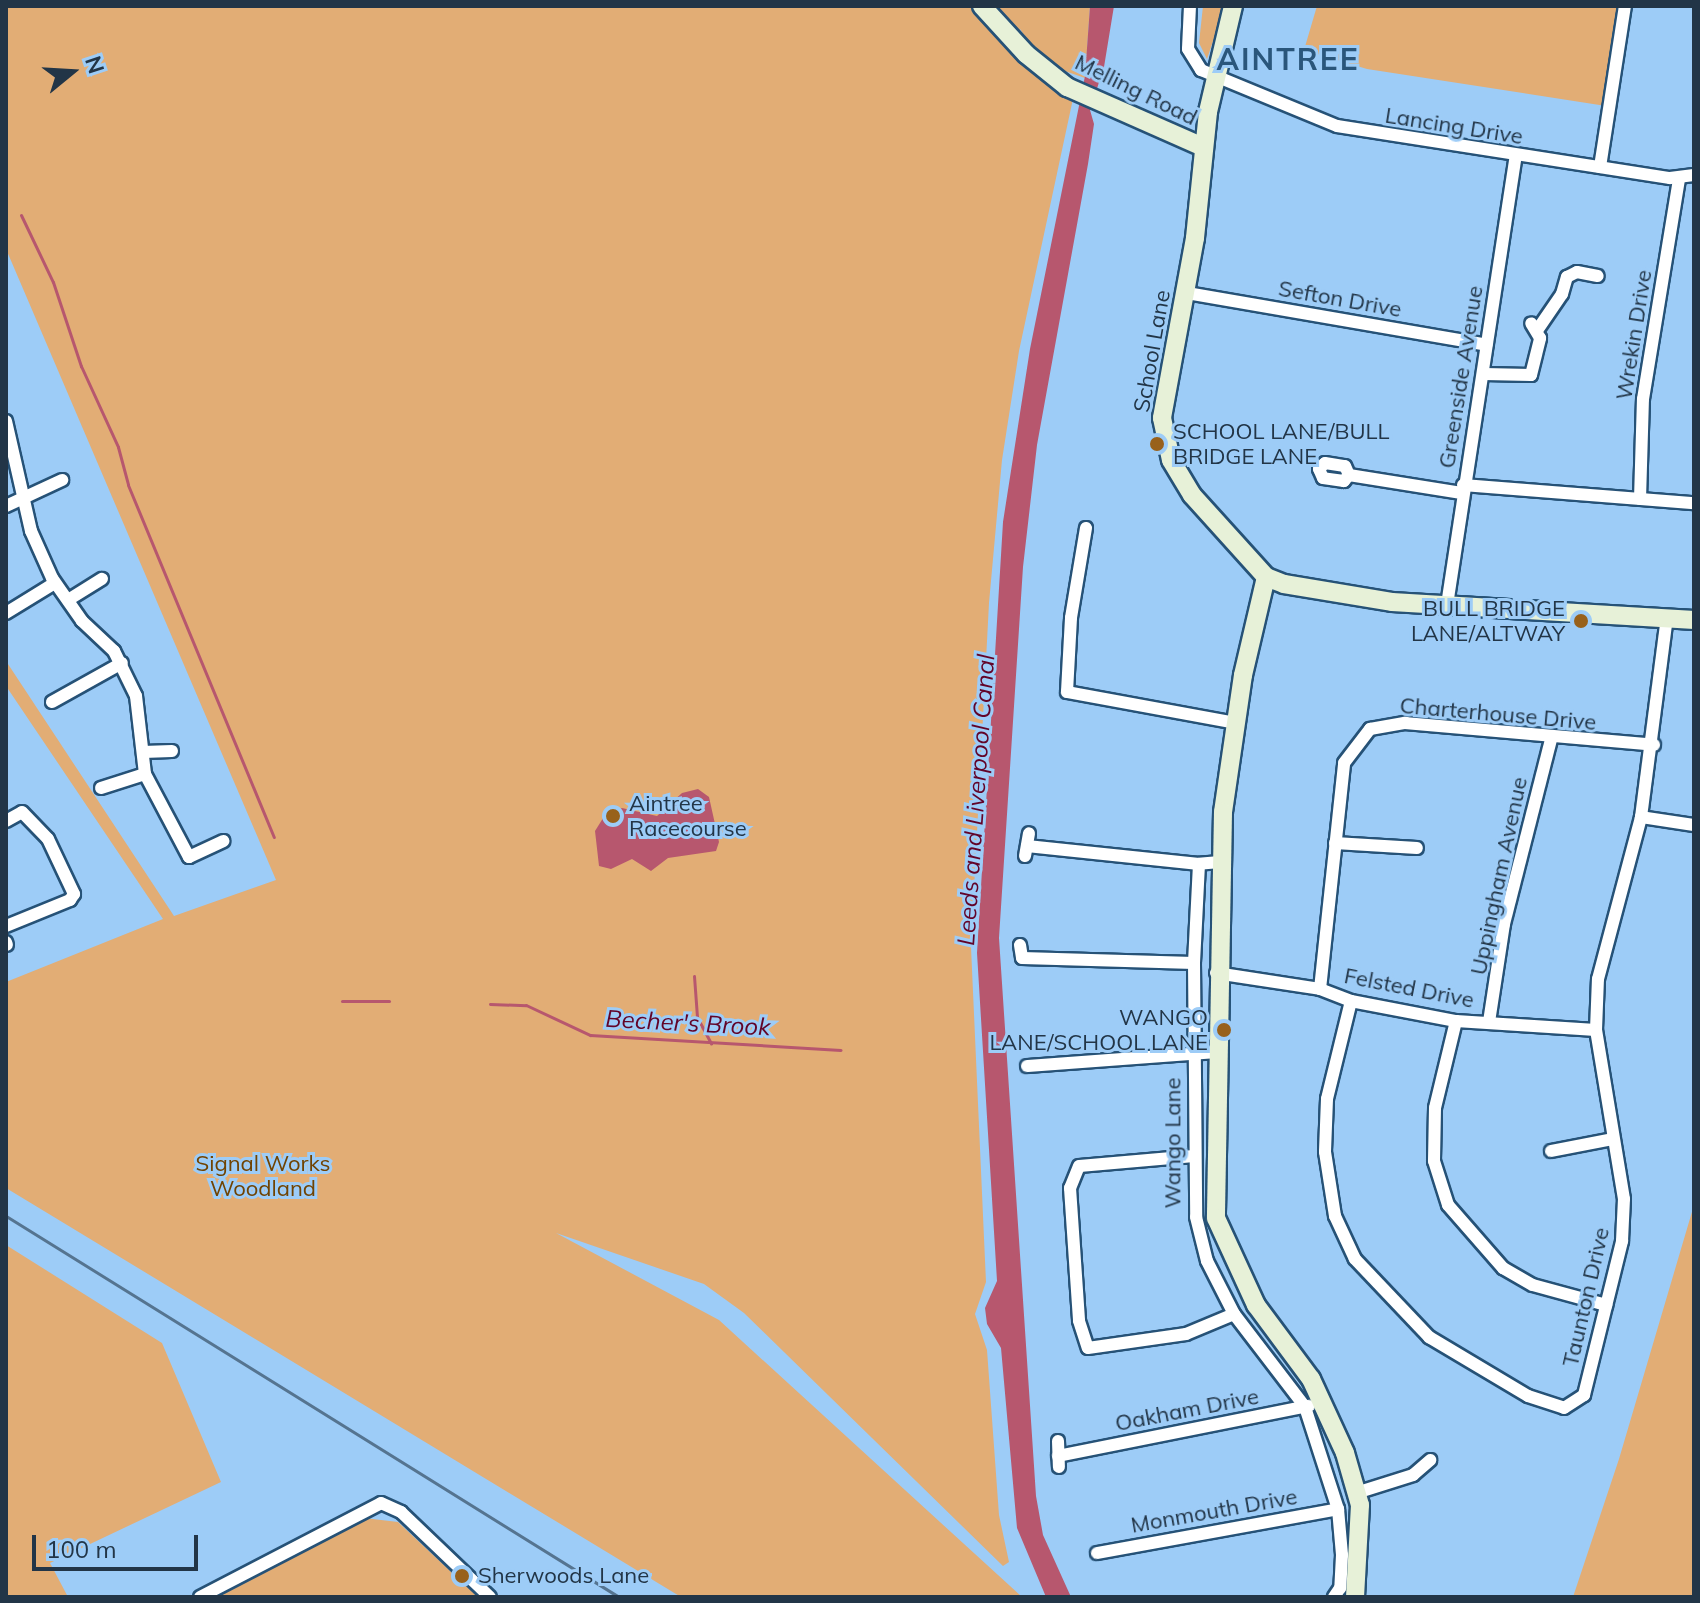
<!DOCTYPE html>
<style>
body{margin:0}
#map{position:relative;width:1700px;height:1603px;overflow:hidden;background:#9dccf7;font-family:Mulish,sans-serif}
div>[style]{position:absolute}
.green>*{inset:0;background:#e2ad75}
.water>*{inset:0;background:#b7576e}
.stream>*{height:3px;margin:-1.5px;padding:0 1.5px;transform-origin:1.5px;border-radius:1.5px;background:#b7576e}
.roads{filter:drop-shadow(2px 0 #265277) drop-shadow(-2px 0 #265277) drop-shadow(0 2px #265277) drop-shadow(0 -2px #265277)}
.street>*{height:12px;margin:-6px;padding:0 6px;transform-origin:6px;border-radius:6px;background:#fff}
.secondary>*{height:18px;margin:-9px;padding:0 9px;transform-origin:9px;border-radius:9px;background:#e7f1d8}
.rail>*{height:3px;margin:-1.5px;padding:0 1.5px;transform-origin:1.5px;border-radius:1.5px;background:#557490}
.dots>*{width:22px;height:22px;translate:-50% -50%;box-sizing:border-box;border:4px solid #9dccf7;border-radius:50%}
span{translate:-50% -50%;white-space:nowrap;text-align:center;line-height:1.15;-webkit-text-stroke:6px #9dccf7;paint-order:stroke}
.street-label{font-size:22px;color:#223547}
.poi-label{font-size:22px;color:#223547}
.left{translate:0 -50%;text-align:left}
.right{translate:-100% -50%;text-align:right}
.park-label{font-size:22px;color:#704302}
.water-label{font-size:24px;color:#620428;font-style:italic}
.district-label{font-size:30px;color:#2a567b;font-weight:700;letter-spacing:2px}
.frame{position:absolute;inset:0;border:8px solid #223547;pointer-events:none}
.north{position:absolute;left:32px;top:32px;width:80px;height:80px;-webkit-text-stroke:6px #9dccf7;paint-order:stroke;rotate:72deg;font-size:22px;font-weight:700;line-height:32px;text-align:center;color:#223547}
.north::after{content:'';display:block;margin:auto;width:28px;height:36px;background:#223547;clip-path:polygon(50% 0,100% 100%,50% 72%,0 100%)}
.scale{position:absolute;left:32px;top:1535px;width:166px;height:36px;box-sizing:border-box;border:4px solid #223547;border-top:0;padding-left:10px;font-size:24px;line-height:28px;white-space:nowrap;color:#223547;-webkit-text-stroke:6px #9dccf7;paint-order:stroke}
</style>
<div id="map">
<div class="green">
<i style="clip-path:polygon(6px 6px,970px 6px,978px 13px,979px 6px,1090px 6px,1085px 78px,1056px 68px,1033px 49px,1020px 29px,1014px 50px,1074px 94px,1019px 351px,1002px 460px,989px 603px,971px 947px,985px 1260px,986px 1282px,975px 1314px,987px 1350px,999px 1515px,1009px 1562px,1003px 1566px,744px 1313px,704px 1284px,556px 1233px,719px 1320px,1022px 1597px,681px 1597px,6px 1188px,6px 982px,163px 919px,6px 686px,6px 661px,174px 916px,276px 880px,6px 249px)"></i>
<i style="clip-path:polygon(1203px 6px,1225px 6px,1207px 59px,1199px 43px)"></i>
<i style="clip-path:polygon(1317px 6px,1622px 6px,1606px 106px,1367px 69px,1304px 50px)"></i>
<i style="clip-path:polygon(1694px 1205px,1694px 1597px,1573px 1597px,1619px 1459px)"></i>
<i style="clip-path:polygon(6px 1245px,162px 1343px,221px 1482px,50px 1563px,68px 1597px,6px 1597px)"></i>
<i style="clip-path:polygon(364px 1518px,398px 1522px,478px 1597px,216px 1597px)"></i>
</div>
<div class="water">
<i style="clip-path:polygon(1090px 6px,1114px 6px,1104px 67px,1090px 110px,1094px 124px,1088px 164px,1037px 445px,1023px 567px,999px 938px,1036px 1496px,1043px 1535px,1071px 1597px,1046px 1597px,1017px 1528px,1001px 1348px,987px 1324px,985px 1308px,997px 1281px,977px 953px,1003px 522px,1030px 349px,1085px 76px)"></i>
<i style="clip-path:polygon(698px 789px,709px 797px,719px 842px,716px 851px,668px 858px,651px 871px,632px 859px,611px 869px,599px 866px,595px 831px,605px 815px,622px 808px,657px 816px,682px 793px)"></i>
</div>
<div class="stream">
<i style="left:21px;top:215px;width:74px;rotate:64.5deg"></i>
<i style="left:53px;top:282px;width:89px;rotate:71.6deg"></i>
<i style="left:81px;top:366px;width:89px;rotate:65.4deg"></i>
<i style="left:118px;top:447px;width:39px;rotate:75deg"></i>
<i style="left:128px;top:485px;width:381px;rotate:67.5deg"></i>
<i style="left:694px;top:976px;width:41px;rotate:85.8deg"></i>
<i style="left:697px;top:1017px;width:30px;rotate:62deg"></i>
<i style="left:342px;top:1001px;width:47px"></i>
<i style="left:490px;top:1004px;width:36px;rotate:2deg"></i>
<i style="left:526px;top:1005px;width:71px;rotate:25.1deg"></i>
<i style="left:590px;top:1035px;width:251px;rotate:3.4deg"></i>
</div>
<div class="roads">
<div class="street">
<i style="left:1190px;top:6px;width:43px;rotate:92.7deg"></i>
<i style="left:1188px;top:49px;width:25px;rotate:58deg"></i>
<i style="left:1201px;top:70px;width:147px;rotate:22.4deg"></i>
<i style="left:1337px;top:126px;width:337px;rotate:8.9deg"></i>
<i style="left:1670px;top:178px;width:24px;rotate:-7deg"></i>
<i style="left:1600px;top:167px;width:163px;rotate:-81.2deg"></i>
<i style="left:1187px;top:293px;width:304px;rotate:9.8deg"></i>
<i style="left:1538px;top:329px;width:42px;rotate:-55.6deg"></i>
<i style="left:1562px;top:294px;width:18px;rotate:-74deg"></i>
<i style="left:1567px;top:277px;width:11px;rotate:-27deg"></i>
<i style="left:1577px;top:272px;width:21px;rotate:11deg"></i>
<i style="left:1484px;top:374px;width:47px;rotate:1.2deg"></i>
<i style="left:1531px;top:375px;width:38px;rotate:-76deg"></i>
<i style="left:1540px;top:338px;width:17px;rotate:-121deg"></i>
<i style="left:6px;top:421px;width:113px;rotate:77.2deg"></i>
<i style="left:31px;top:531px;width:51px;rotate:65.9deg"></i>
<i style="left:52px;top:578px;width:52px;rotate:55.1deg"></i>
<i style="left:82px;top:621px;width:44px;rotate:43.2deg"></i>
<i style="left:114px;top:651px;width:50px;rotate:63.9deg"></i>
<i style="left:136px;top:696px;width:79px;rotate:83.4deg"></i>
<i style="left:145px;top:774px;width:94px;rotate:62.1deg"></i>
<i style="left:189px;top:857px;width:38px;rotate:-25deg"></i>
<i style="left:1325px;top:463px;width:20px;rotate:9deg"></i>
<i style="left:1345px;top:466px;width:10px;rotate:66deg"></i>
<i style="left:1349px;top:475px;width:8px;rotate:130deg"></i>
<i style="left:1344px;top:481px;width:21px;rotate:-172deg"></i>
<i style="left:1323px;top:478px;width:10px;rotate:-114deg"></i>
<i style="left:1319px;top:469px;width:8px;rotate:-45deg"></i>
<i style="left:1349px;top:475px;width:114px;rotate:9.1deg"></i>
<i style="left:1463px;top:485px;width:232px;rotate:4.5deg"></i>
<i style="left:1640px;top:499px;width:100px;rotate:-88.3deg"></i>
<i style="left:1643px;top:399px;width:224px;rotate:-80.7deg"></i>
<i style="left:6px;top:506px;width:62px;rotate:-24.9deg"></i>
<i style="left:1086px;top:528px;width:91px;rotate:99.5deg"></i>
<i style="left:1071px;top:618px;width:74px;rotate:93.1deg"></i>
<i style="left:1067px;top:692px;width:172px;rotate:10.4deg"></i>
<i style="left:68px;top:600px;width:40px;rotate:-32deg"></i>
<i style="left:1447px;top:605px;width:454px;rotate:-81.3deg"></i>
<i style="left:6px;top:613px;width:57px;rotate:-31.5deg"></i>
<i style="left:52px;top:702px;width:80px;rotate:-29.1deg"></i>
<i style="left:143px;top:752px;width:29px;rotate:-2deg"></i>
<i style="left:101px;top:788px;width:46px;rotate:-17.7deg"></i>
<i style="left:1641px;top:817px;width:54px;rotate:8.6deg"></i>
<i style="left:6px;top:821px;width:18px;rotate:-29deg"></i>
<i style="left:22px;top:812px;width:37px;rotate:46deg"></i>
<i style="left:48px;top:839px;width:61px;rotate:64.7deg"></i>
<i style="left:74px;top:894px;width:7px;rotate:124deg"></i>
<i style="left:70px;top:900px;width:69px;rotate:157.9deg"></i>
<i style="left:1335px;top:843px;width:82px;rotate:3.5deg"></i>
<i style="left:1027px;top:846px;width:173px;rotate:6deg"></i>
<i style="left:1025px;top:856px;width:23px;rotate:-80deg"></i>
<i style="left:1220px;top:862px;width:21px;rotate:175deg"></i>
<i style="left:1199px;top:864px;width:99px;rotate:92.9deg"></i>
<i style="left:1194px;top:963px;width:254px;rotate:89.5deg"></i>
<i style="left:1196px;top:1217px;width:45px;rotate:76deg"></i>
<i style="left:1207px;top:1261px;width:59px;rotate:63deg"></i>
<i style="left:1234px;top:1314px;width:117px;rotate:52.6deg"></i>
<i style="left:1305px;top:1407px;width:107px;rotate:72.1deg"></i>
<i style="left:1338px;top:1509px;width:46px;rotate:85deg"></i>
<i style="left:1342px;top:1555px;width:33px;rotate:93deg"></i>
<i style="left:1340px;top:1588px;width:11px;rotate:124deg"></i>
<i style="left:6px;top:942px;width:3px;rotate:72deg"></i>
<i style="left:1020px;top:945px;width:13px;rotate:81deg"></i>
<i style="left:1022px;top:958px;width:172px;rotate:1.7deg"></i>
<i style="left:1216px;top:973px;width:105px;rotate:8.7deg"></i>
<i style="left:1320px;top:989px;width:33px;rotate:21deg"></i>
<i style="left:1351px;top:1001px;width:107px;rotate:10.8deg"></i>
<i style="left:1456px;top:1021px;width:140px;rotate:3.7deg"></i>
<i style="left:1320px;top:989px;width:227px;rotate:-83.9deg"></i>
<i style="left:1344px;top:763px;width:43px;rotate:-52.6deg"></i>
<i style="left:1370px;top:729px;width:36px;rotate:-10deg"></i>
<i style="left:1405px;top:723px;width:250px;rotate:5deg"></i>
<i style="left:1351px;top:1001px;width:101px;rotate:103.8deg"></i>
<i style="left:1327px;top:1099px;width:53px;rotate:92.2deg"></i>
<i style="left:1325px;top:1152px;width:65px;rotate:81.1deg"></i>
<i style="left:1335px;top:1216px;width:47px;rotate:65.1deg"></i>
<i style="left:1355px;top:1259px;width:108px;rotate:46.5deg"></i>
<i style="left:1429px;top:1337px;width:115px;rotate:30.8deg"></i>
<i style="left:1528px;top:1396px;width:38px;rotate:18deg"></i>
<i style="left:1564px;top:1408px;width:24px;rotate:-33deg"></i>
<i style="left:1584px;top:1395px;width:159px;rotate:-76.1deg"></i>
<i style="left:1622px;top:1241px;width:42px;rotate:-87.3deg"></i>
<i style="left:1624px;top:1199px;width:171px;rotate:-99.4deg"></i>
<i style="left:1596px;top:1030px;width:51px;rotate:-87.8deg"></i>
<i style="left:1598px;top:979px;width:168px;rotate:-75.1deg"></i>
<i style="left:1641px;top:817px;width:201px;rotate:-82.6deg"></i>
<i style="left:1456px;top:1021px;width:89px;rotate:103.6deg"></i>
<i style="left:1435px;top:1108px;width:53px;rotate:91.1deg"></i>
<i style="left:1434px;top:1161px;width:46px;rotate:72.3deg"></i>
<i style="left:1448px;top:1205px;width:84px;rotate:48.9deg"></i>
<i style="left:1503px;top:1268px;width:34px;rotate:30deg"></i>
<i style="left:1533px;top:1285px;width:76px;rotate:15.3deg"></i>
<i style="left:1489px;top:1022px;width:99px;rotate:-81.3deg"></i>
<i style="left:1504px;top:924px;width:190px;rotate:-75.7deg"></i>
<i style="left:1027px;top:1066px;width:191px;rotate:-4.2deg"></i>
<i style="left:1551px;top:1151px;width:63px;rotate:-11deg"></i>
<i style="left:1194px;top:1156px;width:115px;rotate:175deg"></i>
<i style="left:1079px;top:1166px;width:24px;rotate:112deg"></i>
<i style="left:1070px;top:1188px;width:133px;rotate:86.1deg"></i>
<i style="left:1079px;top:1321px;width:28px;rotate:72deg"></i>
<i style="left:1088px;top:1348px;width:99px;rotate:-8.1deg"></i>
<i style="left:1186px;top:1334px;width:52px;rotate:-22.6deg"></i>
<i style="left:1058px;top:1441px;width:26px;rotate:88deg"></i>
<i style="left:1058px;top:1456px;width:256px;rotate:-11.3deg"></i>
<i style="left:1356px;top:1493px;width:60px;rotate:-17.5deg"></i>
<i style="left:1413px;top:1475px;width:23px;rotate:-41deg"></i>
<i style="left:1097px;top:1553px;width:245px;rotate:-10.3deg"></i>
<i style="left:200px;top:1597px;width:204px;rotate:-27.4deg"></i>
<i style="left:381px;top:1503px;width:22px;rotate:24deg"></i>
<i style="left:401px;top:1512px;width:123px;rotate:43.7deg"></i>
</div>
<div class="secondary">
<i style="left:982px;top:6px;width:65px;rotate:47.5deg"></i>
<i style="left:1026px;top:54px;width:53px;rotate:38.8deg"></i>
<i style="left:1067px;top:87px;width:149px;rotate:23.8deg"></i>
<i style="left:1233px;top:6px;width:109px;rotate:103.3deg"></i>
<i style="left:1208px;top:112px;width:127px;rotate:95.9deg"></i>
<i style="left:1195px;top:238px;width:183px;rotate:100.4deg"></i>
<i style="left:1162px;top:418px;width:43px;rotate:77.9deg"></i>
<i style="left:1171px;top:460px;width:41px;rotate:59deg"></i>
<i style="left:1192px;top:495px;width:110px;rotate:47.9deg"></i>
<i style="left:1266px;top:577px;width:19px;rotate:21deg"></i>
<i style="left:1284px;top:584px;width:109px;rotate:9.5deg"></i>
<i style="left:1392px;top:602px;width:303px;rotate:3.4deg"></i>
<i style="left:1266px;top:577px;width:101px;rotate:103.2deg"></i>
<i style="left:1243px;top:675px;width:138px;rotate:98.3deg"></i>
<i style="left:1223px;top:812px;width:406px;rotate:91deg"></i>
<i style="left:1216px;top:1218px;width:96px;rotate:65.3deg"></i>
<i style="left:1256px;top:1305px;width:92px;rotate:53.4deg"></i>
<i style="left:1311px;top:1379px;width:81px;rotate:65.3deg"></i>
<i style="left:1345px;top:1453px;width:54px;rotate:73.9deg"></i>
<i style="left:1360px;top:1505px;width:92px;rotate:93.1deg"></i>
</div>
</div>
<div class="rail">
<i style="left:6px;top:1216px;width:722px;rotate:31.86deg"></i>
</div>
<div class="dots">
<i style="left:1157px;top:444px;background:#98611b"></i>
<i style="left:1581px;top:621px;background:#98611b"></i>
<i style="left:613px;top:816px;background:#98611b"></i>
<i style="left:1224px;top:1030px;background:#98611b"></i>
<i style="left:462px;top:1576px;background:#98611b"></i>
</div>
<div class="street-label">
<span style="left:1136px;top:90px;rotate:26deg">Melling Road</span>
<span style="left:1454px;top:126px;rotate:9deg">Lancing Drive</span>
<span style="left:1340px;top:299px;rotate:10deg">Sefton Drive</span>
<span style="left:1634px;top:335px;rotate:-81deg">Wrekin Drive</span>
<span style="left:1152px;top:351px;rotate:-80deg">School Lane</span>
<span style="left:1461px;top:377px;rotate:-81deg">Greenside Avenue</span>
<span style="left:1498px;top:714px;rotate:5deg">Charterhouse Drive</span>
<span style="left:1499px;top:876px;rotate:-78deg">Uppingham Avenue</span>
<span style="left:1409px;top:988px;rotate:11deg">Felsted Drive</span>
<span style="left:1173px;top:1143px;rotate:-90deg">Wango Lane</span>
<span style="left:1586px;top:1297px;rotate:-77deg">Taunton Drive</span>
<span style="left:1187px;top:1410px;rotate:-11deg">Oakham Drive</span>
<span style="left:1214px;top:1511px;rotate:-10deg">Monmouth Drive</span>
</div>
<div class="poi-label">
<span class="left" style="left:1173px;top:444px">SCHOOL LANE/BULL<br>BRIDGE LANE</span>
<span class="right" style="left:1565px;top:621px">BULL BRIDGE<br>LANE/ALTWAY</span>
<span class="left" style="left:629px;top:816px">Aintree<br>Racecourse</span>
<span class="right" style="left:1208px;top:1030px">WANGO<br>LANE/SCHOOL LANE</span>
<span class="left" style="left:478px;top:1576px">Sherwoods Lane</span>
</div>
<div class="park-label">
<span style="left:263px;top:1176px">Signal Works<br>Woodland</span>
</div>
<div class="water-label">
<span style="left:976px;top:800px;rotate:-86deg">Leeds and Liverpool Canal</span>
<span style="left:688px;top:1023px;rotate:3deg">Becher's Brook</span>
</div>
<div class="district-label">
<span style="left:1288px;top:59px">AINTREE</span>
</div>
<div class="frame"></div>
<div class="north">N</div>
<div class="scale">100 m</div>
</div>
